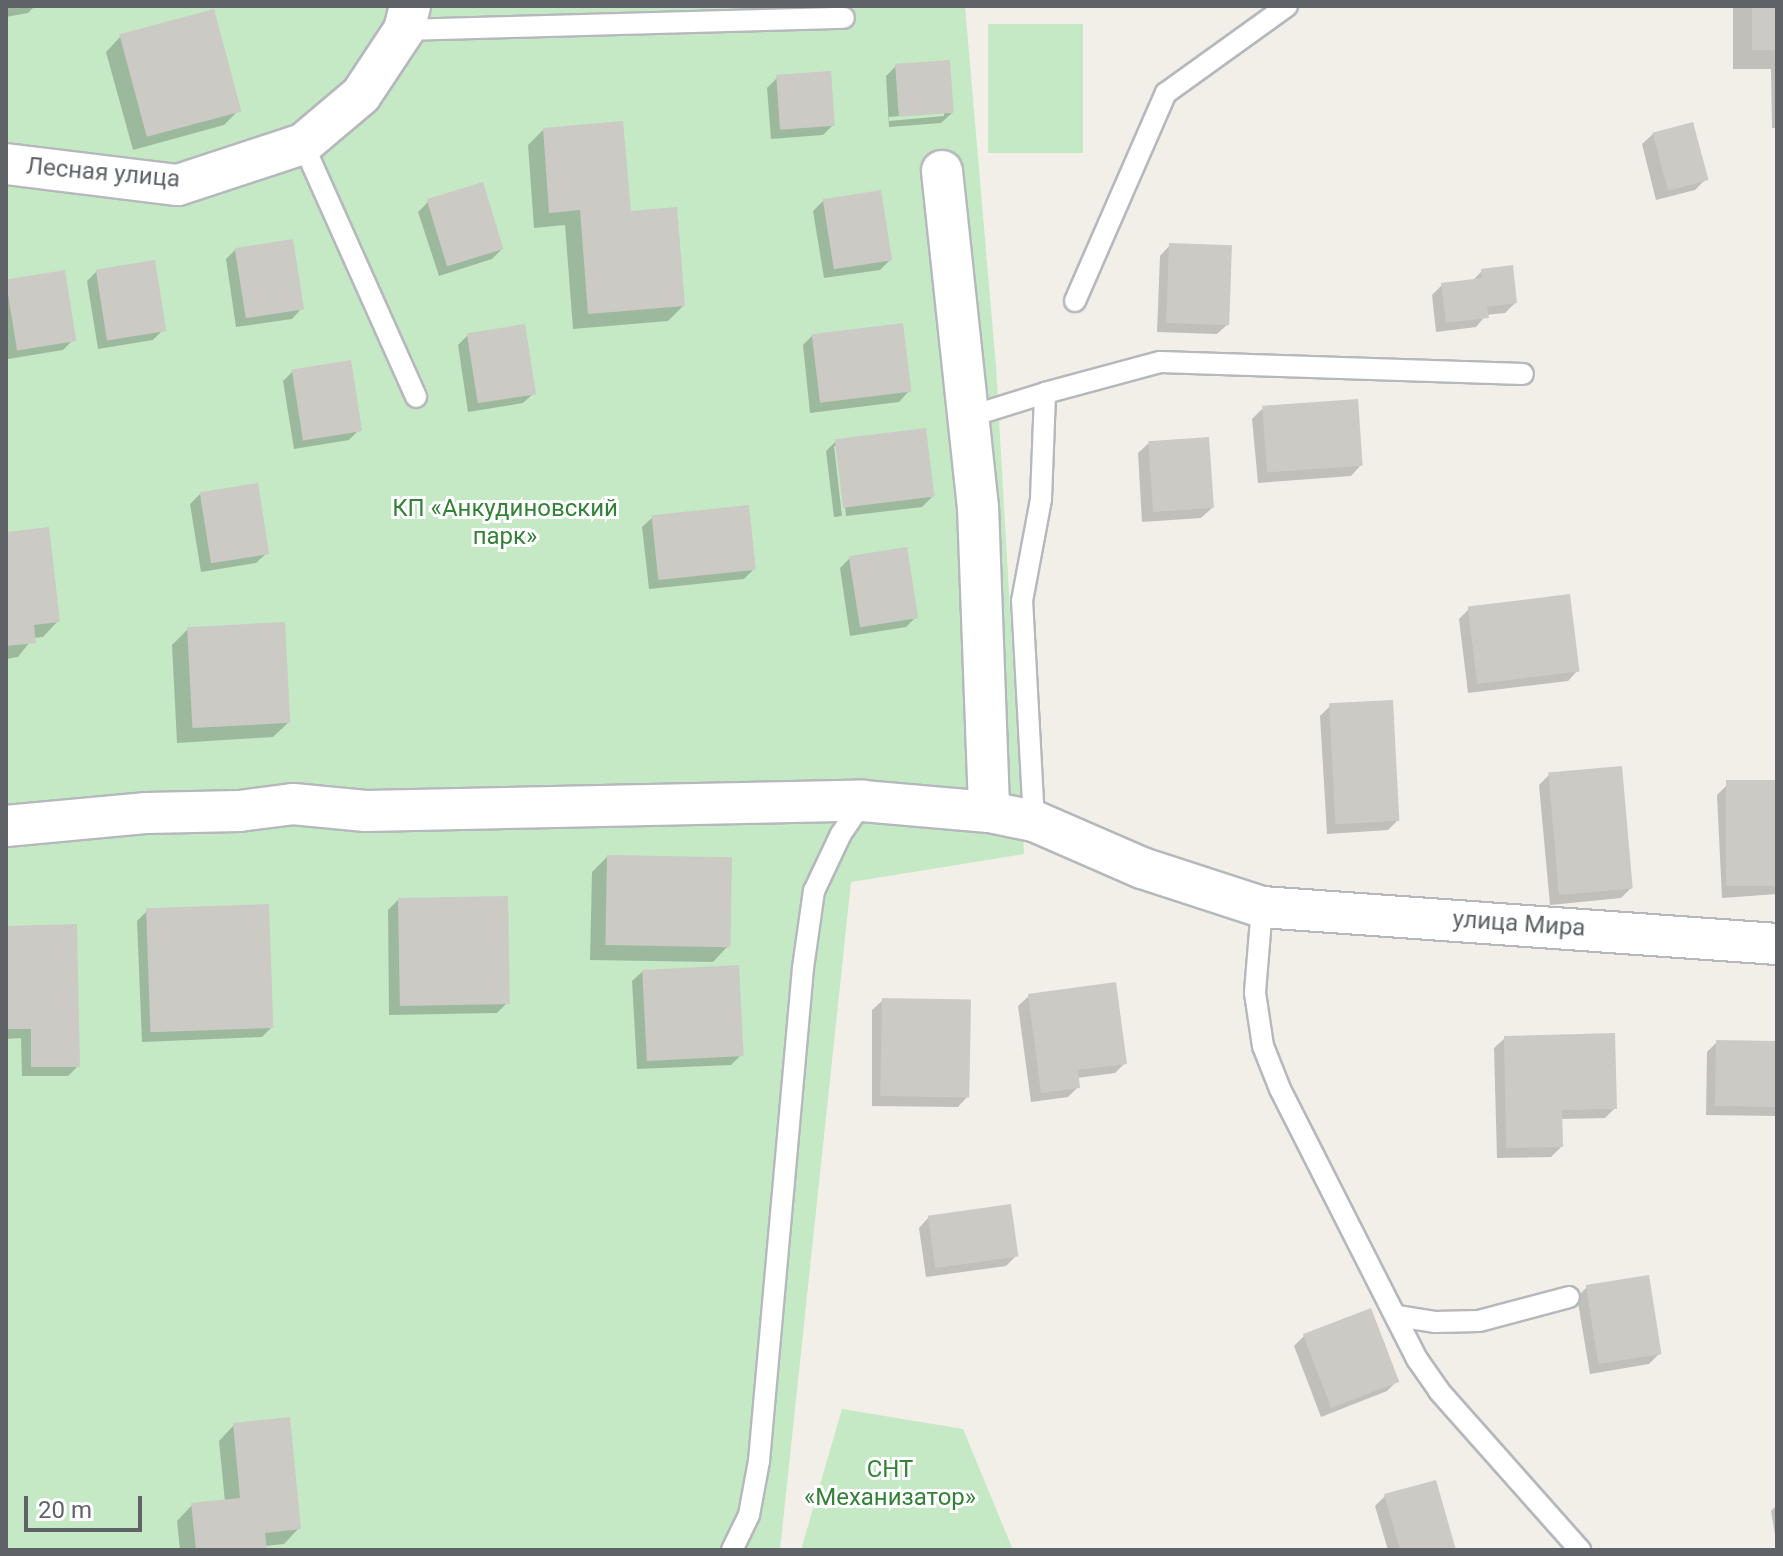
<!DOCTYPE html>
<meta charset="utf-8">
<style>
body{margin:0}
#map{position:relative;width:1783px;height:1556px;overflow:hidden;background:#f1efe8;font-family:Roboto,sans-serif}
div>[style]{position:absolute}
.green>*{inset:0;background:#c5e8c5;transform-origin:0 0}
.shadow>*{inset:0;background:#0003}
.building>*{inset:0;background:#cccac5;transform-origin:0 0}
.roads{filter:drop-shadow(2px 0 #b5b8bc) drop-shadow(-2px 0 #b5b8bc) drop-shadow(0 2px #b5b8bc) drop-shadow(0 -2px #b5b8bc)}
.lane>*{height:20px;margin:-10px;padding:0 10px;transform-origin:10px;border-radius:10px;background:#fff}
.street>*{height:40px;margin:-20px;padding:0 20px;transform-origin:20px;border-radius:20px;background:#fff}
span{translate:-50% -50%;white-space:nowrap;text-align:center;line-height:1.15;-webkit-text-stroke:6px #fff;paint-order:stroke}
.street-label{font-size:24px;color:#5f6368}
.park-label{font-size:24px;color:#348238}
.frame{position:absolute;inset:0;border:8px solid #5f6368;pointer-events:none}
.scale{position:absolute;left:24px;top:1496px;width:118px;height:36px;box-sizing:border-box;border:4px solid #5f6368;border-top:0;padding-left:10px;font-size:24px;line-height:28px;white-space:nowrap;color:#5f6368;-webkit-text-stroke:6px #fff;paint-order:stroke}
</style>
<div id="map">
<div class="green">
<i style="clip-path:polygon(6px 6px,965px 6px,996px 367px,1024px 854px,851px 882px,780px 1550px,6px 1550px)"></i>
<i style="left:1083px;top:24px;width:129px;height:95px;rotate:90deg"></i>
<i style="clip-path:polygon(842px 1409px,963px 1429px,1013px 1550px,801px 1550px)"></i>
</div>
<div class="shadow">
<i style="clip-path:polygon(6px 6px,35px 6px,28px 13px,6px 17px)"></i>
<i style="clip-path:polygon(1733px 6px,1777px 6px,1777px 128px,1772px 128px,1771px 69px,1733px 69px)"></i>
<i style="clip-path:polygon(121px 36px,239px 110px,224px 125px,133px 150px,106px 52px)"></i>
<i style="clip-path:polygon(evenodd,896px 66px,952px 113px,941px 123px,889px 127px,886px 76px,896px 66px,944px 112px,944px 116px,889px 121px,889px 117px,944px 112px)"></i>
<i style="clip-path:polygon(777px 78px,833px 125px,823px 135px,771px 139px,767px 88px)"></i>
<i style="clip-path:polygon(543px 130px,629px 214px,683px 306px,668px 321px,573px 329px,565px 225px,534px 228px,528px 145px)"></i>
<i style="clip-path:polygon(1653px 134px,1706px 179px,1695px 190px,1656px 200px,1642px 144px)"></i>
<i style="clip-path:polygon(824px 200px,890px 260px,880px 270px,824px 278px,813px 211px)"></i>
<i style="clip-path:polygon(428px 202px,502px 249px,492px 259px,439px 276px,418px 212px)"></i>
<i style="clip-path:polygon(1170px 245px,1228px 324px,1217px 334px,1157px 332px,1160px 256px)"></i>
<i style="clip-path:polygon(236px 249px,302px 308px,292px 319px,236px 327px,226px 259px)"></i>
<i style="clip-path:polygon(97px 271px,163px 330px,153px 340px,98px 349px,87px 281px)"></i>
<i style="clip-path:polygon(1482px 271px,1515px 303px,1505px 313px,1486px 315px,1476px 327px,1436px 332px,1432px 295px,1442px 285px,1472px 281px)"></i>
<i style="clip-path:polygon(7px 281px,73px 340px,63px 350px,8px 359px)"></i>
<i style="clip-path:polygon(468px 335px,534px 393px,523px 403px,468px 412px,458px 345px)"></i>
<i style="clip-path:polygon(813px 335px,909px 391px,899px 402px,810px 413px,803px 345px)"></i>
<i style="clip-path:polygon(293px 371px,359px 430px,349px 440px,294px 449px,283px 381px)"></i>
<i style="clip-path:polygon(1262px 409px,1361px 465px,1351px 476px,1258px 483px,1252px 419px)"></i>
<i style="clip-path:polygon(836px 441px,932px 497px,922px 507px,846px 516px,838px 446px,834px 446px,842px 516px,834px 517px,826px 451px)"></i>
<i style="clip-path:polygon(1149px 443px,1212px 508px,1201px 518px,1142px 522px,1138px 453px)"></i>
<i style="clip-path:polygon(200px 494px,267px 553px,256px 563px,201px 572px,190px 504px)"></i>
<i style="clip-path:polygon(653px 517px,754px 569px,744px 579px,649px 589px,642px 527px)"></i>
<i style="clip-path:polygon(6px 534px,58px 621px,43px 637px,33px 638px,18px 657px,6px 659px)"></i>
<i style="clip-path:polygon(850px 558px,916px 617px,906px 627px,850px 636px,840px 568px)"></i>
<i style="clip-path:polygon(1469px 609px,1578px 670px,1568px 681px,1468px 693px,1459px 619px)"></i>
<i style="clip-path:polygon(188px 629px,289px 722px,273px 737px,177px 743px,172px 645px)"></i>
<i style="clip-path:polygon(1330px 706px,1398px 820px,1388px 830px,1327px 834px,1320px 716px)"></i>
<i style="clip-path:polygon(1549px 775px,1631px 888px,1621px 898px,1550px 905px,1539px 785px)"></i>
<i style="clip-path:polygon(1777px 782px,1777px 894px,1722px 898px,1717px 795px,1727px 785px)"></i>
<i style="clip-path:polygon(607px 857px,728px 946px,713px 962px,590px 960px,592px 872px)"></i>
<i style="clip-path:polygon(398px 900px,507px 1003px,497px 1013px,389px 1015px,388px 910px)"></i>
<i style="clip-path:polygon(147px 911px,272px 1027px,262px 1037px,142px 1042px,137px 921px)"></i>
<i style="clip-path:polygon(6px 928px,78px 1066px,68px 1076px,22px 1076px,21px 1038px,6px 1039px)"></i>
<i style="clip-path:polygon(643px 971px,741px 1055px,731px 1065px,637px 1069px,632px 981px)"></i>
<i style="clip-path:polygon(1029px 996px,1125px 1063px,1115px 1073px,1077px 1078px,1078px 1087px,1068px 1097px,1031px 1102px,1018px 1006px)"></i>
<i style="clip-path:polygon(883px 1000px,968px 1096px,958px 1107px,872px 1106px,872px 1010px)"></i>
<i style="clip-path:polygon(1505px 1038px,1615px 1108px,1605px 1118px,1560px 1119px,1561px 1147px,1551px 1157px,1497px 1158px,1494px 1048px)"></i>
<i style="clip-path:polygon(1717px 1042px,1777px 1043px,1777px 1116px,1706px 1115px,1707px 1052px)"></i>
<i style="clip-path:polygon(929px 1217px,1016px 1256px,1006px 1266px,926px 1277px,919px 1228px)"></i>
<i style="clip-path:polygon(1587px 1287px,1659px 1354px,1649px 1364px,1590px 1374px,1577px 1297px)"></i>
<i style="clip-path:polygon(1304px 1336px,1397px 1381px,1387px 1391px,1321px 1417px,1294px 1346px)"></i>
<i style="clip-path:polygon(234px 1425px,299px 1528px,284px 1544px,264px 1546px,265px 1550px,180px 1550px,177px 1521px,192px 1505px,225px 1502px,219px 1441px)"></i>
<i style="clip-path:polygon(1385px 1496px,1453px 1550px,1388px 1550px,1375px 1506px)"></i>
<i style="clip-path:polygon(1777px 1505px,1777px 1547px,1771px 1511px)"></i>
</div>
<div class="building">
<i style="left:1752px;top:6px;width:25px;height:44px"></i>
<i style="left:214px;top:9px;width:106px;height:98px;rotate:75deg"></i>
<i style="left:950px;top:60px;width:53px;height:55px;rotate:86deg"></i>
<i style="left:831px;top:71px;width:55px;height:55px;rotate:86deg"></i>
<i style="clip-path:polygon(623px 121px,631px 211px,677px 207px,685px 306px,588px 314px,580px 210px,549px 213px,543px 128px)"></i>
<i style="left:1693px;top:122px;width:60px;height:42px;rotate:75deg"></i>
<i style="left:483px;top:182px;width:70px;height:59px;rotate:73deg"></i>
<i style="left:881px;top:190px;width:71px;height:59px;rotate:81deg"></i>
<i style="left:293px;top:239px;width:71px;height:59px;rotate:81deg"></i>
<i style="left:1169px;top:243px;width:63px;height:80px;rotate:2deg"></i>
<i style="left:155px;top:260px;width:72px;height:60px;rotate:81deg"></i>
<i style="clip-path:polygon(1513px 265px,1517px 303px,1487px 307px,1489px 318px,1446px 323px,1441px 283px,1482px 278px,1481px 269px)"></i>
<i style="left:65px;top:270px;width:72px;height:60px;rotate:81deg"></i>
<i style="left:903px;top:323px;width:69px;height:92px;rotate:83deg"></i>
<i style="left:525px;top:324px;width:71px;height:59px;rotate:81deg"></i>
<i style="left:351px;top:360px;width:72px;height:60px;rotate:81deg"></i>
<i style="left:1358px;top:399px;width:67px;height:96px;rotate:86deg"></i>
<i style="left:926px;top:428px;width:69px;height:92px;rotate:83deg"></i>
<i style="left:1209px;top:437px;width:71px;height:61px;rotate:86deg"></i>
<i style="left:258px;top:483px;width:72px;height:59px;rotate:81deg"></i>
<i style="left:749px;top:505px;width:65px;height:98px;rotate:84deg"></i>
<i style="clip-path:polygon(49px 527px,60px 622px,34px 625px,36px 643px,6px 646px,6px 532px)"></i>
<i style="left:907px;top:547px;width:72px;height:59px;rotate:81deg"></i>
<i style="left:1570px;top:594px;width:78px;height:103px;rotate:83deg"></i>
<i style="left:285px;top:622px;width:101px;height:98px;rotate:87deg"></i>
<i style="left:1393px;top:700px;width:121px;height:64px;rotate:87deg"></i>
<i style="left:1622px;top:766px;width:123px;height:74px;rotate:85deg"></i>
<i style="left:1777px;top:780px;width:106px;height:51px;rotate:90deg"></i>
<i style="left:607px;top:855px;width:125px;height:90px;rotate:1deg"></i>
<i style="left:508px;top:896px;width:108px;height:110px;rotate:89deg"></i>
<i style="left:269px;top:904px;width:124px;height:123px;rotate:88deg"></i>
<i style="clip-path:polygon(77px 924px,80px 1067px,31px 1067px,31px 1029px,6px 1029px,6px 926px)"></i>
<i style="left:739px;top:965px;width:91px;height:97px;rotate:87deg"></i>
<i style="clip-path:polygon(1116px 982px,1127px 1064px,1078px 1070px,1080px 1088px,1041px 1093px,1028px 994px)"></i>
<i style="left:882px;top:998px;width:89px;height:98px;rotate:1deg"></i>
<i style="clip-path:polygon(1615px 1033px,1617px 1109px,1562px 1110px,1563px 1147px,1506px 1148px,1504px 1036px)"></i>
<i style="left:1716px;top:1040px;width:61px;height:66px;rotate:1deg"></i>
<i style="left:1011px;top:1204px;width:53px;height:84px;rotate:82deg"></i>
<i style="left:1649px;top:1275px;width:80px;height:64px;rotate:81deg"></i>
<i style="left:1371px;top:1308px;width:79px;height:73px;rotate:69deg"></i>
<i style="clip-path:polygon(290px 1417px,301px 1529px,265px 1533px,267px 1550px,196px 1550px,191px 1503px,240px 1498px,233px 1423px)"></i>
<i style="clip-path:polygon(1436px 1480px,1456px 1550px,1400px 1550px,1384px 1494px)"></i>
</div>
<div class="roads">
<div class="lane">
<i style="left:404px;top:30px;width:440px;rotate:-1.6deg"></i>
<i style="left:303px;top:144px;width:277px;rotate:65.9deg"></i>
<i style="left:1075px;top:301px;width:227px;rotate:-66.4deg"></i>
<i style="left:1166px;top:93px;width:149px;rotate:-35.7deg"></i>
<i style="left:968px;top:417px;width:81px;rotate:-17.3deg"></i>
<i style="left:1034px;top:821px;width:220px;rotate:-93.1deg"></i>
<i style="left:1022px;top:601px;width:104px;rotate:-79.4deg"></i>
<i style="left:1041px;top:499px;width:106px;rotate:-87.8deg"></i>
<i style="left:1045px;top:393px;width:119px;rotate:-15.1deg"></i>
<i style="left:1160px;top:362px;width:363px;rotate:1.9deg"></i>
<i style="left:1262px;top:907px;width:86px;rotate:94.7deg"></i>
<i style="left:1255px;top:993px;width:54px;rotate:81.4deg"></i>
<i style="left:1263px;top:1046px;width:46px;rotate:68.4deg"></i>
<i style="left:1280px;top:1089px;width:303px;rotate:63.1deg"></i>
<i style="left:1417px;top:1359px;width:39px;rotate:55deg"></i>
<i style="left:1439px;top:1391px;width:213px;rotate:48.4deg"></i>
<i style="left:1397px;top:1316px;width:38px;rotate:9deg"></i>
<i style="left:1435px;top:1322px;width:44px;rotate:-1.3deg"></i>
<i style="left:1479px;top:1321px;width:93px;rotate:-14.9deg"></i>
<i style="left:732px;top:1550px;width:39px;rotate:-64deg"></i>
<i style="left:749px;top:1515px;width:55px;rotate:-79.5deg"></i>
<i style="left:759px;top:1461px;width:495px;rotate:-84.9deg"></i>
<i style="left:803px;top:968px;width:78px;rotate:-81.9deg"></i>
<i style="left:814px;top:891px;width:63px;rotate:-64.7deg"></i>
<i style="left:841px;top:834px;width:40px;rotate:-56deg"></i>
</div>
<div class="street">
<i style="left:6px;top:164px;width:173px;rotate:7deg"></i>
<i style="left:178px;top:185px;width:132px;rotate:-18.2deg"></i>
<i style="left:303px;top:144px;width:76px;rotate:-40.2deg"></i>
<i style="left:361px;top:95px;width:78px;rotate:-56.5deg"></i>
<i style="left:404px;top:30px;width:25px;rotate:-76deg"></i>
<i style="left:942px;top:171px;width:338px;rotate:83.9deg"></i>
<i style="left:978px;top:507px;width:305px;rotate:87.9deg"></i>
<i style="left:6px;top:826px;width:142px;rotate:-5.3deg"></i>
<i style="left:147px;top:813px;width:92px;rotate:-1.2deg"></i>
<i style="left:239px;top:811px;width:54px;rotate:-7.4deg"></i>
<i style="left:293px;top:804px;width:73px;rotate:5.5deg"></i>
<i style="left:366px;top:811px;width:497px;rotate:-1.2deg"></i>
<i style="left:863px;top:801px;width:126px;rotate:5deg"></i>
<i style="left:989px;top:812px;width:46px;rotate:11.3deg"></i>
<i style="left:1034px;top:821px;width:118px;rotate:23.5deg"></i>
<i style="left:1142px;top:868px;width:126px;rotate:18deg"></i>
<i style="left:1262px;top:907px;width:516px;rotate:4.11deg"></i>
</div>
</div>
<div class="street-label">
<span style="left:103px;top:173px;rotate:5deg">Лесная улица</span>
<span style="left:1519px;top:924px;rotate:4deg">улица Мира</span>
</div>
<div class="park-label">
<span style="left:505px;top:523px">КП «Анкудиновский<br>парк»</span>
<span style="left:890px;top:1484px">СНТ<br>«Механизатор»</span>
</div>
<div class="frame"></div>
<div class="scale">20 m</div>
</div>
